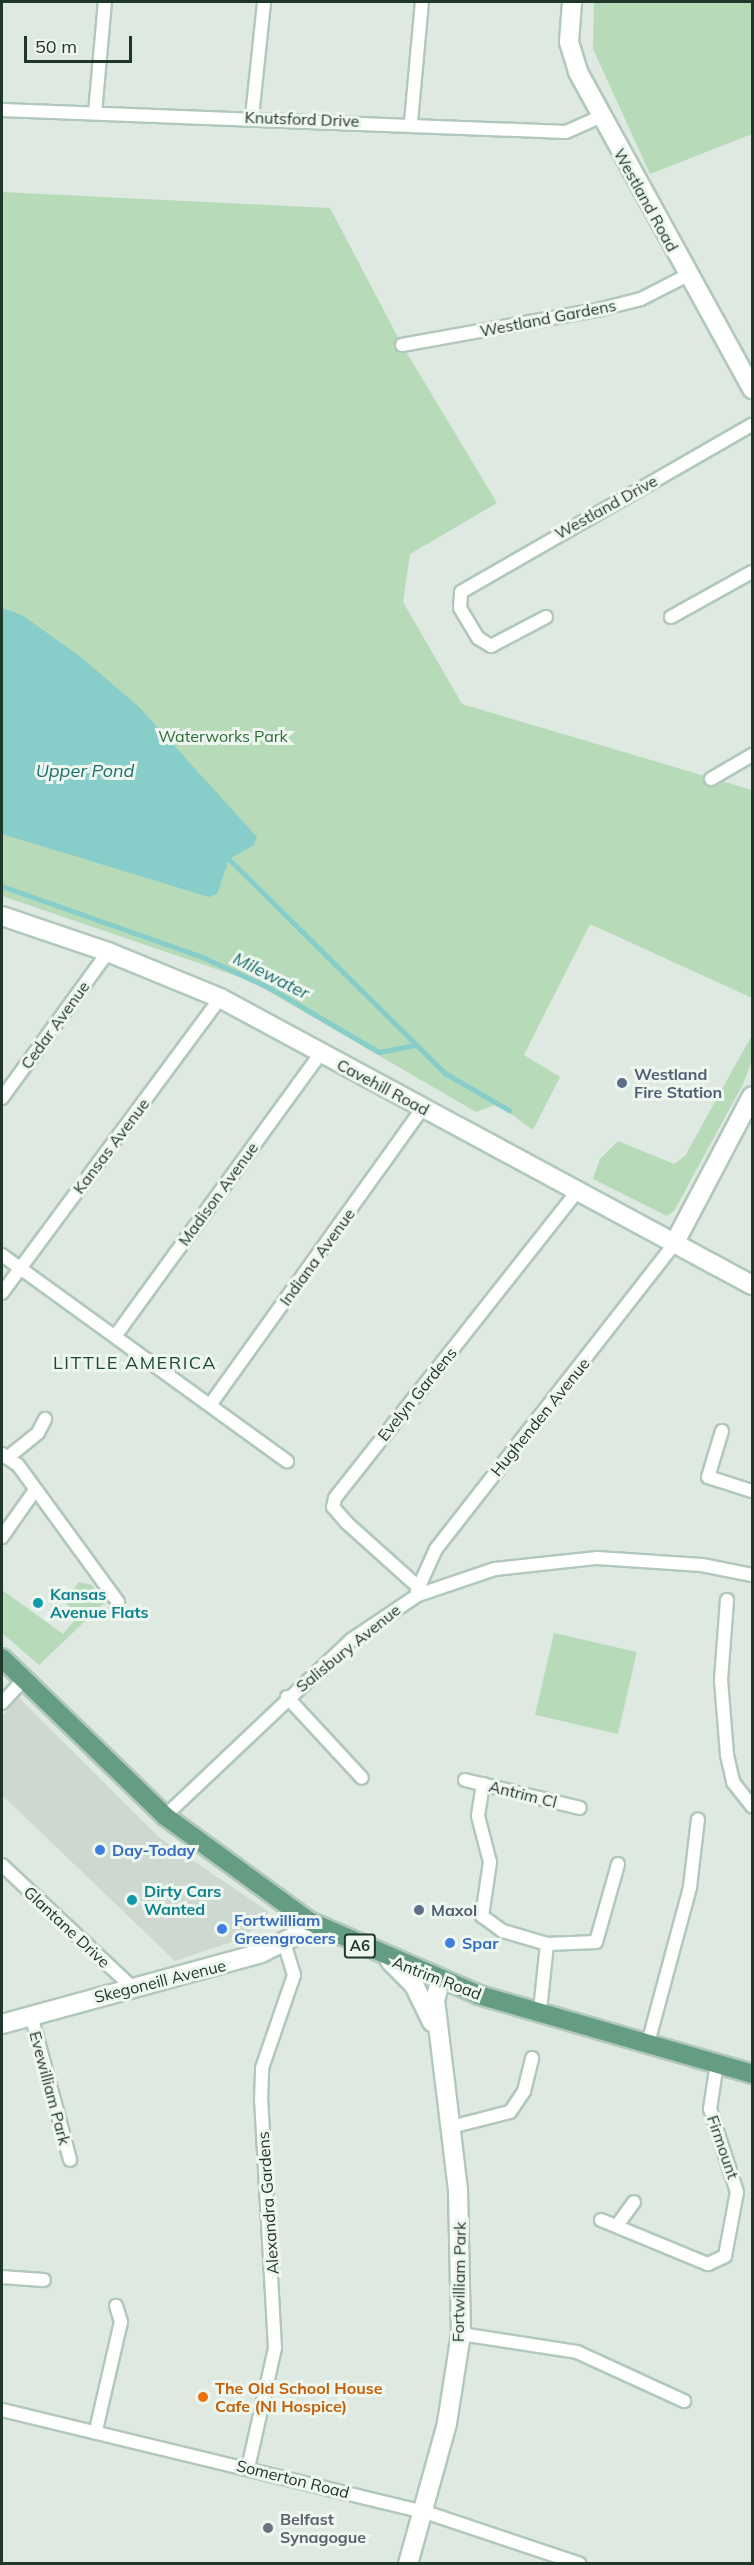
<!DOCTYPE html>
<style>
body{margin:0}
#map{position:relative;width:754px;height:2565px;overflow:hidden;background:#dee9e1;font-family:Mulish,sans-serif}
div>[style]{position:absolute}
.built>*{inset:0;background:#ccd8d0}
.green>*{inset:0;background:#b7dab9;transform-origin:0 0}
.water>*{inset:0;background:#87cdc9}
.stream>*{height:4.5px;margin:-2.25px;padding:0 2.25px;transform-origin:2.25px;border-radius:2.25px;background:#87cdc9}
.roads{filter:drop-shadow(2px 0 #b1c8bb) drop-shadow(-2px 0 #b1c8bb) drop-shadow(0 2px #b1c8bb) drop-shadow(0 -2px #b1c8bb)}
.street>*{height:12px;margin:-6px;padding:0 6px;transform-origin:6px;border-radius:6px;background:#fff}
.secondary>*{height:18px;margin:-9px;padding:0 9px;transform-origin:9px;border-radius:9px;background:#fff}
.primary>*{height:18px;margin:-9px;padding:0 9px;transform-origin:9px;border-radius:9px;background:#649d82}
.dots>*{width:16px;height:16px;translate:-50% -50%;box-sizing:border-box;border:3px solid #eef6f0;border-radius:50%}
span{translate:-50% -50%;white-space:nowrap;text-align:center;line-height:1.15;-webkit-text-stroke:6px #eef6f0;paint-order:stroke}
.shield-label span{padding:2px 4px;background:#eef6f0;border:2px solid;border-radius:4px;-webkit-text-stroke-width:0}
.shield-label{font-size:15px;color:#20372c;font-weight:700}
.street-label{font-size:16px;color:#20372c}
.park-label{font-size:16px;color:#2c6c38}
.service-label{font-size:16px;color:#4e5e75;font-weight:700}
.left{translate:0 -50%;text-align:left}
.culture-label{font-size:16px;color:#0d838f;font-weight:700}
.shop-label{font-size:16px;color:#366cbe;font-weight:700}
.food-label{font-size:16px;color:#c56008;font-weight:700}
.worship-label{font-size:16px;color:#5b616d;font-weight:700}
.water-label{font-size:18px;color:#1d706c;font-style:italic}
.neighbourhood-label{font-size:18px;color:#1d4835;letter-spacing:1.5px}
.frame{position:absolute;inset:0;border:3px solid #20372c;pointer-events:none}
.scale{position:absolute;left:24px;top:36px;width:108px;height:27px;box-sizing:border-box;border:3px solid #20372c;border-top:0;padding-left:8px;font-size:18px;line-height:21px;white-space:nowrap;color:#20372c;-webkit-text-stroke:4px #eef6f0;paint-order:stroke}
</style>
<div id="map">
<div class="built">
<i style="clip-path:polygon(19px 1698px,161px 1839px,269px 1912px,243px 1938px,175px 1961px,2px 1795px,2px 1716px)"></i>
</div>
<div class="green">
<i style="clip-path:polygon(594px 2px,752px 2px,752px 134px,650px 174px,593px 49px)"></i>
<i style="clip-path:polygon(2px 192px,330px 208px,402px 345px,497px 503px,410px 554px,403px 602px,462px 704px,752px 790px,752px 998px,590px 924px,524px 1055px,560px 1077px,533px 1130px,497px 1104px,476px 1112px,251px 981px,2px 896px)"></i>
<i style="clip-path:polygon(752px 1035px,752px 1061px,743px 1084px,674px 1211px,667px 1216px,593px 1179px,600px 1159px,618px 1141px,674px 1164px,685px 1156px)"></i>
<i style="clip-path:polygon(79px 1582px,92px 1585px,104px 1603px,39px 1665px,2px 1633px,2px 1590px,63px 1634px,79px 1615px,64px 1601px)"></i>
<i style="left:554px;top:1633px;width:85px;height:84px;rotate:13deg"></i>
</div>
<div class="water">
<i style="clip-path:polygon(2px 608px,22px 615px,82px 658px,139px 707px,257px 837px,254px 845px,229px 859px,217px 894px,209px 897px,2px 834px)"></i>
</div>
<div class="stream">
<i style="left:229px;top:859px;width:304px;rotate:44.7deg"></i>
<i style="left:445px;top:1073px;width:74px;rotate:30deg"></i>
<i style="left:2px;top:886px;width:215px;rotate:19.5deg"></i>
<i style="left:205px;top:958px;width:72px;rotate:24.8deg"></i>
<i style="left:270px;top:988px;width:126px;rotate:30.4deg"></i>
<i style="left:379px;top:1052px;width:36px;rotate:-11deg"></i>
</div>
<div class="roads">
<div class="street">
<i style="left:2px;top:110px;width:564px;rotate:2.23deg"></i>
<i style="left:566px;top:132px;width:36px;rotate:-24deg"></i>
<i style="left:95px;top:113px;width:111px;rotate:-84.9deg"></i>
<i style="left:252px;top:117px;width:116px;rotate:-84deg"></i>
<i style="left:411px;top:122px;width:121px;rotate:-84.8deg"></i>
<i style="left:402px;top:345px;width:198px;rotate:-10.2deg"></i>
<i style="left:597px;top:310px;width:45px;rotate:-14deg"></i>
<i style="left:641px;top:299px;width:53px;rotate:-27.1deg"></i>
<i style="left:546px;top:617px;width:62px;rotate:152.2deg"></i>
<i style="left:491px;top:646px;width:15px;rotate:-148deg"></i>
<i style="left:478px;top:638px;width:35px;rotate:-121deg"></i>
<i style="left:460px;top:608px;width:16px;rotate:-86deg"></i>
<i style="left:461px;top:592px;width:336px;rotate:-29.9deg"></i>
<i style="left:671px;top:617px;width:93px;rotate:-29.1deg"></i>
<i style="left:711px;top:779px;width:48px;rotate:-30.3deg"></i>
<i style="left:2px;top:1098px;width:180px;rotate:-54deg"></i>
<i style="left:2px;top:1255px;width:352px;rotate:35.9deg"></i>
<i style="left:2px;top:1293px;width:367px;rotate:-53.5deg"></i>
<i style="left:116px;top:1335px;width:347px;rotate:-54deg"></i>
<i style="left:210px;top:1405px;width:366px;rotate:-54.4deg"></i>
<i style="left:722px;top:1431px;width:48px;rotate:106.9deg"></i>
<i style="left:708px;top:1477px;width:46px;rotate:17.7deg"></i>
<i style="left:2px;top:1454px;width:19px;rotate:35deg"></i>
<i style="left:18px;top:1465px;width:170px;rotate:53.9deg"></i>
<i style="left:7px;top:1458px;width:40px;rotate:-39deg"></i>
<i style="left:38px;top:1433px;width:16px;rotate:-63deg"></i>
<i style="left:2px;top:1537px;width:57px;rotate:-54.9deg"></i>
<i style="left:416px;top:1585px;width:93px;rotate:-138.1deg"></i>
<i style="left:347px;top:1523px;width:21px;rotate:-131deg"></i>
<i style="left:333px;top:1507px;width:9px;rotate:-77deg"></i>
<i style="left:335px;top:1498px;width:389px;rotate:-51.7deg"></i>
<i style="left:417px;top:1591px;width:46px;rotate:-65.7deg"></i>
<i style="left:436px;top:1549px;width:387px;rotate:-52deg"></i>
<i style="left:727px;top:1600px;width:80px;rotate:94.3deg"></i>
<i style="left:721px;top:1680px;width:75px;rotate:85.4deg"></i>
<i style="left:727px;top:1755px;width:28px;rotate:77deg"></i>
<i style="left:733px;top:1782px;width:31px;rotate:52deg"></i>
<i style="left:287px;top:1697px;width:110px;rotate:47.2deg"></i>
<i style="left:2px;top:1703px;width:34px;rotate:-47deg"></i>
<i style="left:465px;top:1780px;width:118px;rotate:13.7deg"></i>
<i style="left:483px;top:1784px;width:32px;rotate:99deg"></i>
<i style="left:478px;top:1816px;width:48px;rotate:75.4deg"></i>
<i style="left:490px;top:1862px;width:55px;rotate:98.4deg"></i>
<i style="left:482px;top:1916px;width:26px;rotate:36deg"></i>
<i style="left:503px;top:1931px;width:46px;rotate:16.5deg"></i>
<i style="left:547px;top:1944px;width:67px;rotate:96deg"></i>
<i style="left:165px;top:1816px;width:256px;rotate:-43.4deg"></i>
<i style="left:351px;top:1640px;width:81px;rotate:-33.9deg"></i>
<i style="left:418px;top:1595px;width:81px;rotate:-18.7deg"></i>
<i style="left:495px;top:1569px;width:103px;rotate:-6.2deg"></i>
<i style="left:597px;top:1558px;width:105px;rotate:3.8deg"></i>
<i style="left:702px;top:1565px;width:51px;rotate:11.3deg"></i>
<i style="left:2px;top:1865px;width:181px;rotate:43.2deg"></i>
<i style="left:547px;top:1944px;width:49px;rotate:-2.3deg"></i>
<i style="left:596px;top:1942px;width:81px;rotate:-74.2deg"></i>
<i style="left:31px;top:2015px;width:150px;rotate:74.9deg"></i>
<i style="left:648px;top:2043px;width:162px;rotate:-74.9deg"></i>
<i style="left:690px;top:1887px;width:68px;rotate:-83.3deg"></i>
<i style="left:451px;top:2127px;width:61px;rotate:-14.3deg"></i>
<i style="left:510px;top:2112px;width:25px;rotate:-56deg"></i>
<i style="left:524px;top:2091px;width:34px;rotate:-76deg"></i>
<i style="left:601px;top:2220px;width:116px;rotate:22.4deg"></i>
<i style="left:708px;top:2264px;width:19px;rotate:-25deg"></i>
<i style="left:725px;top:2256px;width:65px;rotate:-79.4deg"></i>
<i style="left:737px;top:2192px;width:87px;rotate:-108deg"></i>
<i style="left:710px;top:2109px;width:47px;rotate:-81.3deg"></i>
<i style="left:618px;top:2224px;width:27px;rotate:-54deg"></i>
<i style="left:2px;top:2277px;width:42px;rotate:4.1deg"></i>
<i style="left:461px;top:2334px;width:117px;rotate:8.8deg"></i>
<i style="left:577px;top:2352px;width:118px;rotate:24.6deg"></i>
<i style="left:2px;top:2410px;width:435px;rotate:13.6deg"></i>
<i style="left:425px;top:2512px;width:163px;rotate:18.5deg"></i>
<i style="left:96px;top:2430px;width:111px;rotate:-77deg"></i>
<i style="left:121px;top:2322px;width:17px;rotate:-107deg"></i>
<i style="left:248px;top:2468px;width:123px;rotate:-77.3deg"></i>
<i style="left:275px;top:2348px;width:247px;rotate:-93.2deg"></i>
<i style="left:261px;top:2101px;width:33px;rotate:-88deg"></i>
<i style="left:262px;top:2068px;width:98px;rotate:-71deg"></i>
<i style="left:294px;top:1975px;width:34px;rotate:-107deg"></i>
</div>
<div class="secondary">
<i style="left:572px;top:2px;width:40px;rotate:94.3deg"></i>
<i style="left:569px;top:42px;width:31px;rotate:73deg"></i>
<i style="left:578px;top:72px;width:362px;rotate:61.2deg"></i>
<i style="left:2px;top:916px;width:112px;rotate:18.8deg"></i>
<i style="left:108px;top:952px;width:121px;rotate:22.3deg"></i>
<i style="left:220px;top:998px;width:604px;rotate:28.35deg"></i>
<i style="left:674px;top:1244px;width:167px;rotate:-62.2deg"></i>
<i style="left:390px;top:1961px;width:34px;rotate:45deg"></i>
<i style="left:414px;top:1985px;width:41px;rotate:64.1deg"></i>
<i style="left:2px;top:2024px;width:269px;rotate:-15.3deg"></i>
<i style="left:261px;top:1953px;width:40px;rotate:-26.6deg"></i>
<i style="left:297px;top:1935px;width:18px;rotate:-49deg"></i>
<i style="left:408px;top:2564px;width:146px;rotate:-74.5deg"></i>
<i style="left:447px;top:2423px;width:90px;rotate:-81.1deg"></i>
<i style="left:461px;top:2334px;width:144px;rotate:-91.2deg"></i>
<i style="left:458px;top:2190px;width:191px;rotate:-96.9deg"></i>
<i style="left:435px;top:2000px;width:19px;rotate:-74deg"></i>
</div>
<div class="primary">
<i style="left:2px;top:1658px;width:227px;rotate:44.1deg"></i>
<i style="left:165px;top:1816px;width:178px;rotate:36.1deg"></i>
<i style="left:309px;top:1921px;width:185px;rotate:23.5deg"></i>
<i style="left:479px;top:1995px;width:284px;rotate:16.1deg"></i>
</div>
</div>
<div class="dots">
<i style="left:622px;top:1083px;background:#5c6f8a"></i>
<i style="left:38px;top:1603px;background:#0f9aa8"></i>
<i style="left:100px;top:1850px;background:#3f7fe0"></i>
<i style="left:132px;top:1900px;background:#0f9aa8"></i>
<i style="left:419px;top:1910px;background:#5c6f8a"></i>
<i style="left:222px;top:1929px;background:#3f7fe0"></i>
<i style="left:450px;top:1943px;background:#3f7fe0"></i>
<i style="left:203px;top:2397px;background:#e8710a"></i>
<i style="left:268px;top:2528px;background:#6b7280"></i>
</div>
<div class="shield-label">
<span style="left:360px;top:1946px">A6</span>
</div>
<div class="street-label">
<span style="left:302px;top:119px;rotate:2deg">Knutsford Drive</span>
<span style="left:646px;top:200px;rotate:61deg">Westland Road</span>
<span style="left:548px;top:318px;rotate:-11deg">Westland Gardens</span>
<span style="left:606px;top:507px;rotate:-29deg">Westland Drive</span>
<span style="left:55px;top:1025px;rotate:-54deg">Cedar Avenue</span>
<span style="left:383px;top:1087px;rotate:28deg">Cavehill Road</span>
<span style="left:111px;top:1146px;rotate:-53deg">Kansas Avenue</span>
<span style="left:218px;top:1194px;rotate:-54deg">Madison Avenue</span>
<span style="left:317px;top:1257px;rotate:-54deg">Indiana Avenue</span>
<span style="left:417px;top:1394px;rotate:-51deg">Evelyn Gardens</span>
<span style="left:540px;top:1417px;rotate:-51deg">Hughenden Avenue</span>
<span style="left:348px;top:1648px;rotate:-39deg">Salisbury Avenue</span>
<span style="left:523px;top:1794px;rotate:14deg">Antrim Cl</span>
<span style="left:67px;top:1927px;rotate:43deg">Glantane Drive</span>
<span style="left:437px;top:1978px;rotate:21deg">Antrim Road</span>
<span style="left:160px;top:1981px;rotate:-14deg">Skegoneill Avenue</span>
<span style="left:50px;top:2088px;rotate:75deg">Evewilliam Park</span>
<span style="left:723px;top:2147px;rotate:71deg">Firmount</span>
<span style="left:268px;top:2203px;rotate:-94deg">Alexandra Gardens</span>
<span style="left:459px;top:2282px;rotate:-89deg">Fortwilliam Park</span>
<span style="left:293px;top:2479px;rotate:14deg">Somerton Road</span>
</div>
<div class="park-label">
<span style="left:223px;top:736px">Waterworks Park</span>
</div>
<div class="service-label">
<span class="left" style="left:634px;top:1083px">Westland<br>Fire Station</span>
<span class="left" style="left:431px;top:1910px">Maxol</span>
</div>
<div class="culture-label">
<span class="left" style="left:50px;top:1603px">Kansas<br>Avenue Flats</span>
<span class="left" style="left:144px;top:1900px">Dirty Cars<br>Wanted</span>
</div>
<div class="shop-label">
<span class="left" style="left:112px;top:1850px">Day-Today</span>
<span class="left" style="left:234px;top:1929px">Fortwilliam<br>Greengrocers</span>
<span class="left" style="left:462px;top:1943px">Spar</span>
</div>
<div class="food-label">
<span class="left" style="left:215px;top:2397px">The Old School House<br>Cafe (NI Hospice)</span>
</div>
<div class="worship-label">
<span class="left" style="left:280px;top:2528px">Belfast<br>Synagogue</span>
</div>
<div class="water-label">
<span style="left:85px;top:771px">Upper Pond</span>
<span style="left:271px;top:976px;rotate:27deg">Milewater</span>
</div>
<div class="neighbourhood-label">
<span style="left:135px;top:1363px">LITTLE AMERICA</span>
</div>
<div class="frame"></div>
<div class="scale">50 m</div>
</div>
